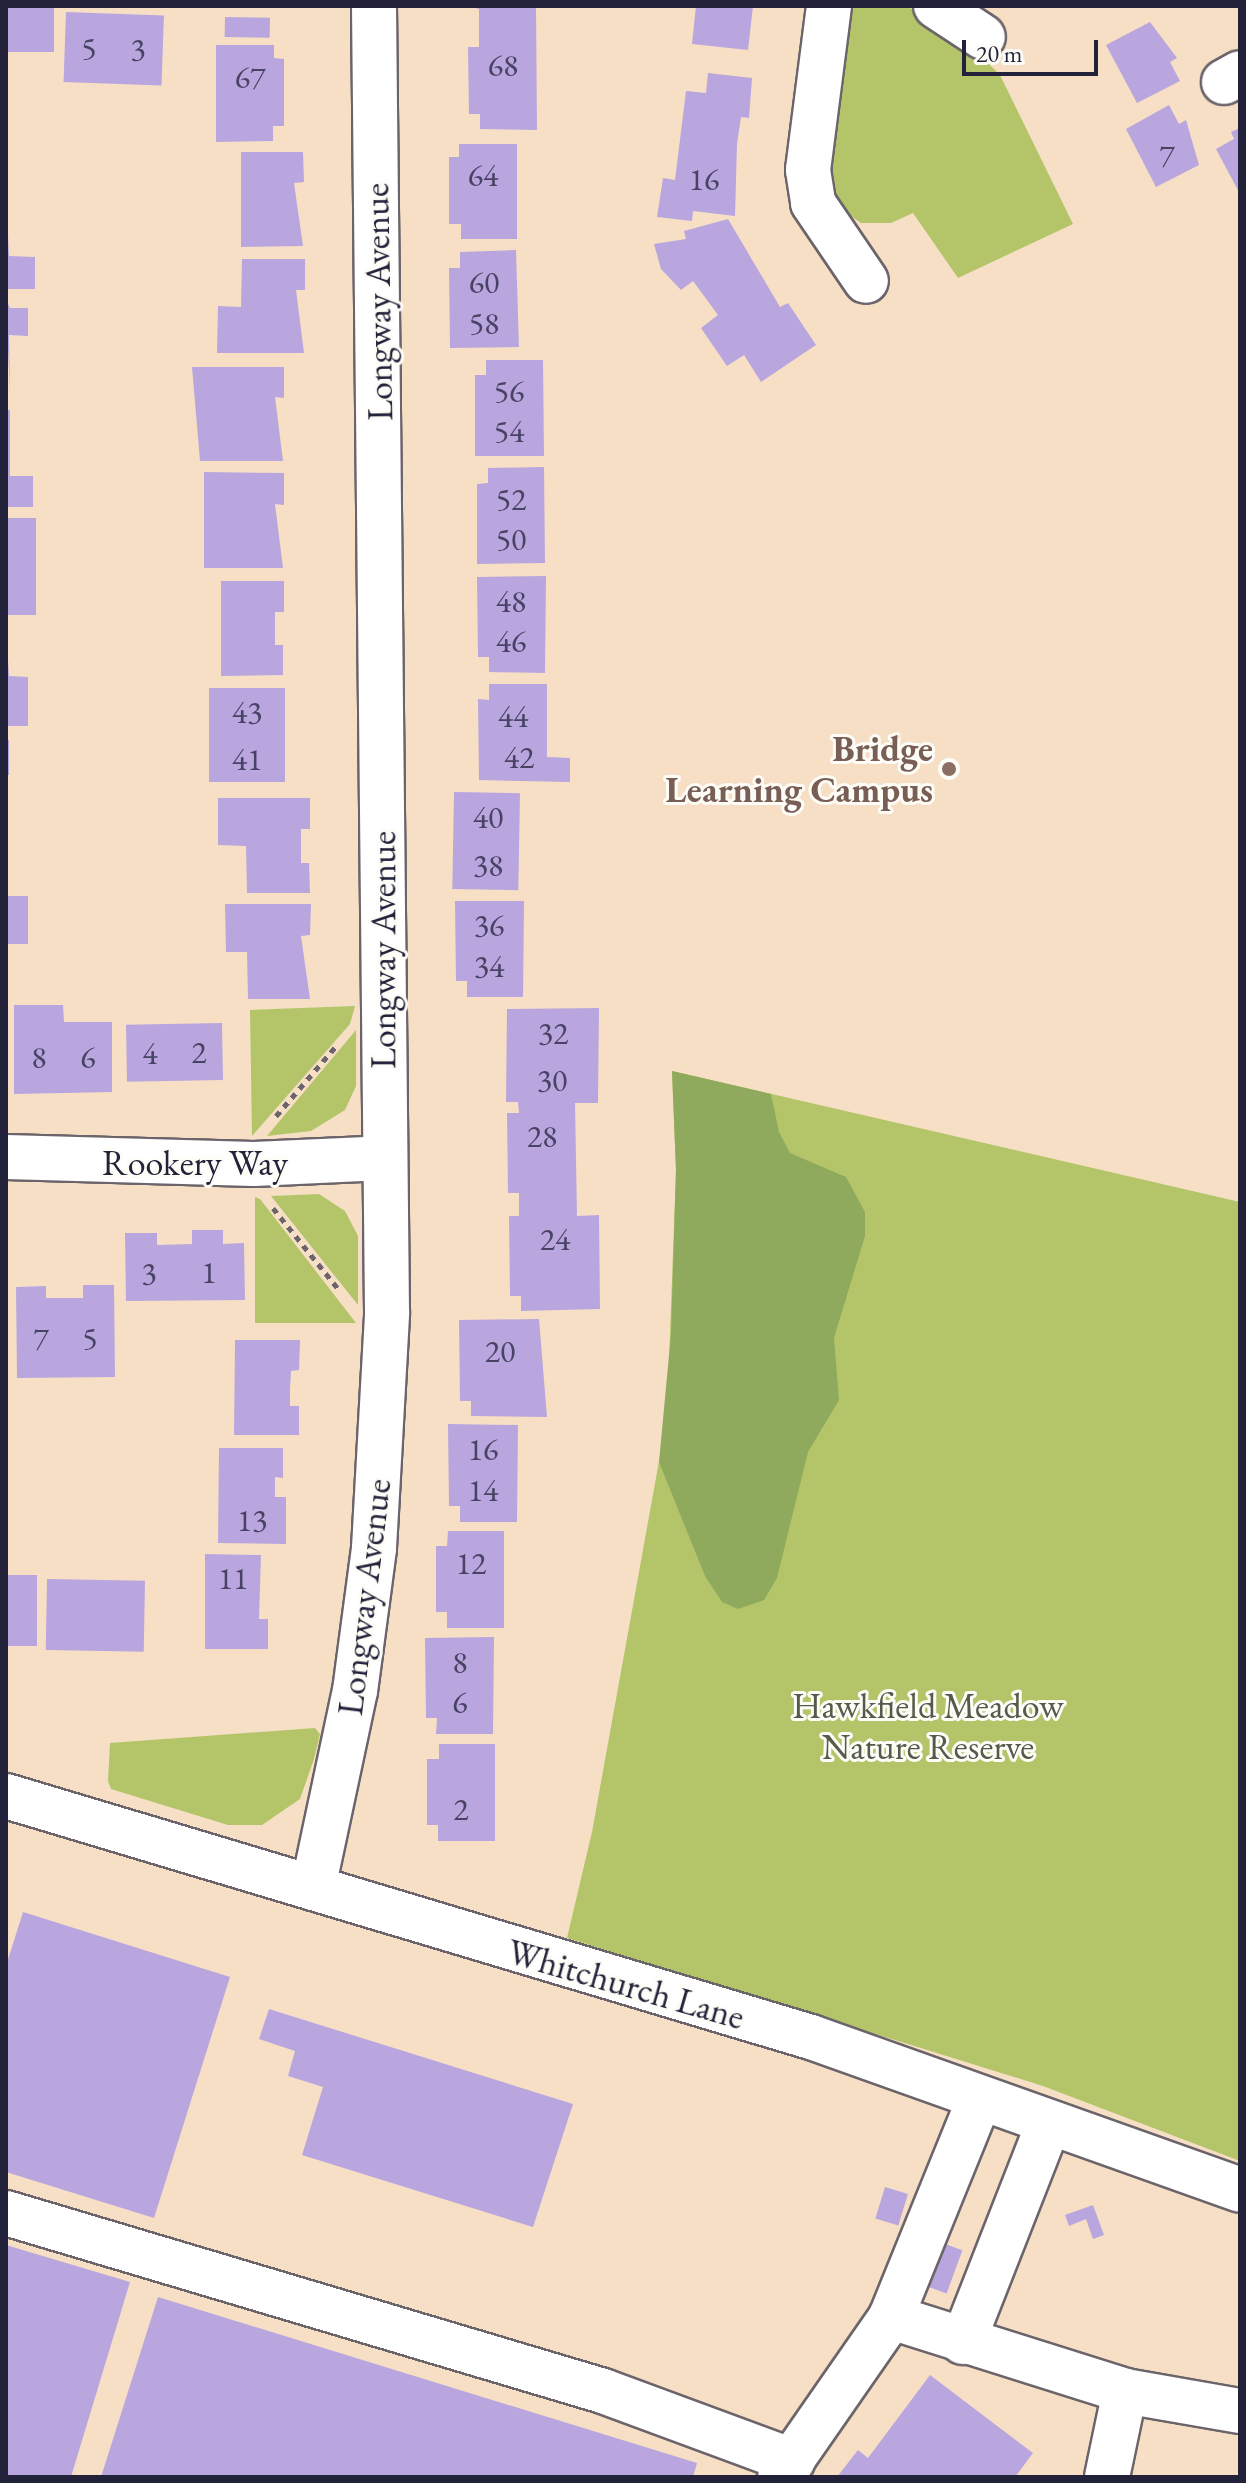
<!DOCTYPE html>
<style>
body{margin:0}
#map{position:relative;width:1246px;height:2483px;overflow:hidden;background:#f6dfc5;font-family:"EB Garamond",serif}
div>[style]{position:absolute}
.green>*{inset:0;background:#b4c569}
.forest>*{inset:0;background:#8faa5d}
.building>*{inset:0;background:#b9a6df;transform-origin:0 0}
.path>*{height:5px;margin-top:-2.5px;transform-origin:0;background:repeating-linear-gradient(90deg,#6c646b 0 6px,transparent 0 12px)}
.roads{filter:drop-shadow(2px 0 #6c646b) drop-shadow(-2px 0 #6c646b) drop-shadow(0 2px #6c646b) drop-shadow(0 -2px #6c646b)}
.minor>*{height:44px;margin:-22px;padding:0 22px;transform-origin:22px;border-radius:22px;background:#fff}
.dots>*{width:22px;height:22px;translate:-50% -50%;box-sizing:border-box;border:4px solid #fdfcf7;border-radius:50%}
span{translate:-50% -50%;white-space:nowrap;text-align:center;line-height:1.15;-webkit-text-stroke:6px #fdfcf7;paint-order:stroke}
.number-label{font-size:32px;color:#484364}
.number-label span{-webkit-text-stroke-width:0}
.street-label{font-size:36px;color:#22223b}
.education-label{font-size:36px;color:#785e54;font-weight:700}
.right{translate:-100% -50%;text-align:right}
.park-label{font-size:36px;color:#555b4b}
.frame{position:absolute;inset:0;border:8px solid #22223b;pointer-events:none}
.scale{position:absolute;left:962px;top:40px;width:136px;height:36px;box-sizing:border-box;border:4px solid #22223b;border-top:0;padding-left:10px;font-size:24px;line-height:28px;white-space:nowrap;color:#22223b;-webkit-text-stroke:6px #fdfcf7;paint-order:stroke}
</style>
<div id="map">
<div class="green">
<i style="clip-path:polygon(845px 6px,907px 6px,984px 59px,1000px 75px,1073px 224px,958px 278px,913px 213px,891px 223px,861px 223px,834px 204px,827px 177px)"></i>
<i style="clip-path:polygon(355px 1006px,350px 1024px,252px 1136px,250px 1010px)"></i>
<i style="clip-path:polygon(356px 1030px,356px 1086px,345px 1110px,311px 1131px,267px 1136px)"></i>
<i style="clip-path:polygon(672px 1071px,1240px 1202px,1240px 2161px,1043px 2086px,567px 1938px,592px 1832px,667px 1417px,676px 1170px)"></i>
<i style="clip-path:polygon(319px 1194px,345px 1211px,358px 1236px,358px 1305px,271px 1196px)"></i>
<i style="clip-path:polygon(255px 1197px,260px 1199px,356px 1323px,255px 1323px)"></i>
<i style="clip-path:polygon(315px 1728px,320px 1734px,314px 1759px,300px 1799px,262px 1825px,228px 1825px,111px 1789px,108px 1781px,110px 1743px)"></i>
</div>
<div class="forest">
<i style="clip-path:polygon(672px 1071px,771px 1094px,779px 1132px,790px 1153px,846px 1177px,865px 1212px,865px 1236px,834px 1338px,839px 1400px,808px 1452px,777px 1578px,764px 1600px,738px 1609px,722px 1602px,705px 1576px,659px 1462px,671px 1334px,676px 1170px)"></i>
</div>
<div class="building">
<i style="left:6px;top:6px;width:48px;height:46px"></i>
<i style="clip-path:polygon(468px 6px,536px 6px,537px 130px,480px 129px,480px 114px,469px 114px,468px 47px,479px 47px,479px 9px)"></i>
<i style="clip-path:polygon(696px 6px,753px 6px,748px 50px,692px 44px)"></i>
<i style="left:66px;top:12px;width:98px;height:70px;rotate:2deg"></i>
<i style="left:225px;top:17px;width:45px;height:20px;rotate:1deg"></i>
<i style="clip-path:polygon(1150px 22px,1177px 58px,1170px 62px,1180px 81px,1137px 103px,1106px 45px)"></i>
<i style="clip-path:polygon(216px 45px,274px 45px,274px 58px,284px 59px,284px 126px,273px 126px,273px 141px,216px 142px)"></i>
<i style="clip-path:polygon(708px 73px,752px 78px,749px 118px,741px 117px,737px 144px,735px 216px,693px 211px,692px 221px,657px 217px,663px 178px,675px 180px,686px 91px,706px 93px)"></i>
<i style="clip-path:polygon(1169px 105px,1179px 124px,1186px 120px,1199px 165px,1156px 187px,1126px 129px)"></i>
<i style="clip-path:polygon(1240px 128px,1240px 194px,1216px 149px,1234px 139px,1231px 132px)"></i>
<i style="clip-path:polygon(459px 144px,517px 144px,517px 239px,461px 239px,461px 224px,449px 224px,449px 157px,459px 157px)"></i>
<i style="clip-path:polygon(241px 152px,303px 152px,304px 182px,294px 183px,303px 246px,241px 247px)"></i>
<i style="clip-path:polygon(6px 193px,9px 256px,35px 257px,35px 289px,6px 289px)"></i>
<i style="clip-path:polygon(728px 219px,780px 307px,788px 303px,816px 345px,761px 382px,744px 355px,727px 366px,701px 328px,718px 315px,693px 281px,681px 290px,661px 269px,654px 244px,686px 239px,684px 231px)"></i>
<i style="clip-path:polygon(516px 250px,519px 347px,450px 348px,449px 268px,460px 268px,460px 252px)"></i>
<i style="clip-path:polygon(242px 259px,305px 259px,305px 290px,296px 290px,304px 353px,217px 353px,218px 306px,241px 307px)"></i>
<i style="clip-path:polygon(6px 299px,10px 308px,28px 308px,28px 336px,9px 335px,10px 395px)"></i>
<i style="clip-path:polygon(486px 360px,543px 360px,544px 456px,475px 456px,475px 375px,486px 375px)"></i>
<i style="clip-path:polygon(192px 367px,284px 367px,284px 398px,275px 397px,283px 461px,200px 461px)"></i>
<i style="clip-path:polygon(6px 410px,10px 410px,10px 476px,33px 476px,33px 507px,6px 507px)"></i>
<i style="clip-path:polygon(544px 467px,545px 563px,477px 564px,477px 484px,488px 483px,488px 468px)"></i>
<i style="clip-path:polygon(204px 472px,284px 473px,284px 505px,275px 504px,283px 568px,204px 568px)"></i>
<i style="left:6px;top:518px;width:30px;height:97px"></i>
<i style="clip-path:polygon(546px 576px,545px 673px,489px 672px,489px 657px,478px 657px,477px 577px)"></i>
<i style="clip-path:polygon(221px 581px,284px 581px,284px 612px,275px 612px,275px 645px,283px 645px,283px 675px,221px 676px)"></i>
<i style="clip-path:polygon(6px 629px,9px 676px,28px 677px,28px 726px,6px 726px)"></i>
<i style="clip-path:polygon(489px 684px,547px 684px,547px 757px,570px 758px,570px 782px,479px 780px,478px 699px,489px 700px)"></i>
<i style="left:285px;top:688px;width:94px;height:76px;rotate:90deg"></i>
<i style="left:6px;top:740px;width:3px;height:35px"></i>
<i style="left:454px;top:792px;width:66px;height:97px;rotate:1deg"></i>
<i style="clip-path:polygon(218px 798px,310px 798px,310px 829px,301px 829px,301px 863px,309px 863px,310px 893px,247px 893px,246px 846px,218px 845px)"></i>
<i style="left:6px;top:896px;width:22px;height:48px"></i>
<i style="clip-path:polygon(455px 901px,524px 901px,523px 997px,467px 997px,467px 981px,456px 981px)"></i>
<i style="clip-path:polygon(225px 904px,311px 904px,310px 935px,301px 936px,310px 999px,248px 999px,247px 952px,226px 952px)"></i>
<i style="clip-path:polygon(14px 1005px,63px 1005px,64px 1022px,112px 1022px,112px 1092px,14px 1094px)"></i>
<i style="clip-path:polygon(599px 1008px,598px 1103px,575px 1103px,577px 1216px,599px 1215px,600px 1309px,521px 1311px,521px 1296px,510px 1296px,509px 1216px,519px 1216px,519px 1193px,508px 1193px,507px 1113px,519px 1113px,518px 1102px,506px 1102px,507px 1009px)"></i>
<i style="left:222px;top:1023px;width:57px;height:96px;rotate:89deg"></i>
<i style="clip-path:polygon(192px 1230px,223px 1230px,223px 1244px,244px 1243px,245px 1300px,126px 1301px,125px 1233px,157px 1233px,157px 1245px,192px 1244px)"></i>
<i style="clip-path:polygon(83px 1285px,114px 1285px,115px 1377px,17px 1378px,16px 1287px,46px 1286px,46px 1298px,83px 1298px)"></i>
<i style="clip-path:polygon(539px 1319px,547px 1417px,471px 1416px,471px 1401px,460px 1401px,459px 1320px)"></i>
<i style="clip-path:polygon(235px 1340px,300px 1340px,299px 1370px,291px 1371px,290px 1389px,290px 1406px,299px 1406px,299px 1435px,234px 1435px)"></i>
<i style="clip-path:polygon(448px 1424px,518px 1425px,517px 1522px,460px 1522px,460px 1506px,449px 1506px)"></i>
<i style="clip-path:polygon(219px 1448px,283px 1448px,283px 1478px,275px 1477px,275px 1497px,286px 1497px,286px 1544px,218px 1543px)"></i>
<i style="clip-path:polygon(448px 1531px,504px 1531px,504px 1628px,447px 1628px,447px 1612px,436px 1612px,436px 1546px,447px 1546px)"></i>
<i style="clip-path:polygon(205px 1554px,261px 1555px,259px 1619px,268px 1619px,268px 1649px,205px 1649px)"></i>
<i style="left:6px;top:1575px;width:31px;height:71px"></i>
<i style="left:47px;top:1579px;width:98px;height:71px;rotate:1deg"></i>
<i style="clip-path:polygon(494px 1637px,493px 1734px,436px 1734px,437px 1718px,426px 1718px,425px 1638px)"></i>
<i style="clip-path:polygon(439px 1744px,495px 1744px,495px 1841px,438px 1841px,438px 1825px,427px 1825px,427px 1759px,439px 1759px)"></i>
<i style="clip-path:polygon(23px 1912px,230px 1977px,154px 2218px,6px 2172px,6px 1966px)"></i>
<i style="clip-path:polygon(269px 2009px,573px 2104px,533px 2227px,302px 2155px,323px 2087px,288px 2076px,295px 2051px,259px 2039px)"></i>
<i style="left:885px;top:2187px;width:24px;height:33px;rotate:17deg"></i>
<i style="clip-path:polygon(1093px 2205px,1104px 2235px,1093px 2239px,1086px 2219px,1069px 2226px,1065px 2215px)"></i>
<i style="left:937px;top:2241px;width:27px;height:46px;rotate:20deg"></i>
<i style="clip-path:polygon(6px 2245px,130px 2282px,71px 2477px,6px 2477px)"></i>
<i style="clip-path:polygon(158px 2297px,697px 2463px,693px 2477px,101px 2477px)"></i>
<i style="clip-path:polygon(930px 2375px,1033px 2453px,1015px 2477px,837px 2477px,858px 2450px,868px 2458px)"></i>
</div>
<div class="path">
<i style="left:276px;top:1116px;width:94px;rotate:-49.3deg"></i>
<i style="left:273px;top:1208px;width:107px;rotate:51.1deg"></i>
</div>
<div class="roads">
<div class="minor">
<i style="left:829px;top:6px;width:165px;rotate:97.3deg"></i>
<i style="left:808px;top:170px;width:33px;rotate:81deg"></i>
<i style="left:813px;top:203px;width:94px;rotate:55.8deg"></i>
<i style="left:936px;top:6px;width:56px;rotate:33.4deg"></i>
<i style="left:1224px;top:82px;width:18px;rotate:-29deg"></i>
<i style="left:6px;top:1157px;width:248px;rotate:1.6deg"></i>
<i style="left:254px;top:1164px;width:130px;rotate:-2.6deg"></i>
<i style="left:6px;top:1796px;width:840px;rotate:16.67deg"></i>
<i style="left:811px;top:2037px;width:455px;rotate:19.6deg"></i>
<i style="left:313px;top:1888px;width:201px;rotate:-78deg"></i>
<i style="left:355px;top:1691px;width:144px;rotate:-82.4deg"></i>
<i style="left:374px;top:1548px;width:236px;rotate:-86.8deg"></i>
<i style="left:387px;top:1312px;width:1306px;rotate:-90.57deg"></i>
<i style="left:6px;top:2213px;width:623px;rotate:16.6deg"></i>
<i style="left:603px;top:2391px;width:202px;rotate:20.3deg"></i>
<i style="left:891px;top:2317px;width:245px;rotate:17.5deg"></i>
<i style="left:1125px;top:2391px;width:117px;rotate:9.9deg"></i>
<i style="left:963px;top:2342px;width:235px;rotate:-68.6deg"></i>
<i style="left:780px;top:2477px;width:195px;rotate:-55.2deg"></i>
<i style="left:891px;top:2317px;width:234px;rotate:-67.9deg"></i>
<i style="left:1107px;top:2477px;width:88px;rotate:-78.2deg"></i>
</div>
</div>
<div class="dots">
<i style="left:949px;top:769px;background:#8d6e63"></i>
</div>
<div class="number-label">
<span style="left:89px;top:48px">5</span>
<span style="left:138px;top:49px">3</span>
<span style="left:503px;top:65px">68</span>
<span style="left:250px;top:77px">67</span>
<span style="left:1167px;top:155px">7</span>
<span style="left:483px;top:175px">64</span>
<span style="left:704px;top:179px">16</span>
<span style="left:484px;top:282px">60</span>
<span style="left:484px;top:323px">58</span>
<span style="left:509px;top:391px">56</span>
<span style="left:509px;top:431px">54</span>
<span style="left:511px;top:499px">52</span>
<span style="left:511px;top:539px">50</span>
<span style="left:511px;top:601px">48</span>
<span style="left:511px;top:641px">46</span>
<span style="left:247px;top:712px">43</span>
<span style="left:513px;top:716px">44</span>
<span style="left:519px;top:757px">42</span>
<span style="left:247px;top:759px">41</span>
<span style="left:488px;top:817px">40</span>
<span style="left:488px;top:865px">38</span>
<span style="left:489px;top:925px">36</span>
<span style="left:489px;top:966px">34</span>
<span style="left:553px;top:1033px">32</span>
<span style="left:199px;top:1052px">2</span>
<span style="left:150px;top:1053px">4</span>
<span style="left:39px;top:1057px">8</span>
<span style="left:88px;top:1057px">6</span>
<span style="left:552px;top:1080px">30</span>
<span style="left:542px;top:1136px">28</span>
<span style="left:555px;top:1239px">24</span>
<span style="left:209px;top:1272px">1</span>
<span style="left:149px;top:1273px">3</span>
<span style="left:41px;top:1338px">7</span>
<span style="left:90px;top:1338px">5</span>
<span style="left:500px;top:1351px">20</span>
<span style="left:483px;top:1449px">16</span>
<span style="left:483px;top:1490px">14</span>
<span style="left:252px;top:1520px">13</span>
<span style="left:471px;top:1563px">12</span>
<span style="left:233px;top:1578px">11</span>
<span style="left:460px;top:1662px">8</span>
<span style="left:460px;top:1702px">6</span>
<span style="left:461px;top:1809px">2</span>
</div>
<div class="street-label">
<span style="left:378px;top:302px;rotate:-91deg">Longway Avenue</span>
<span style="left:383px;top:950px;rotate:-90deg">Longway Avenue</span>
<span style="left:195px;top:1163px">Rookery Way</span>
<span style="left:364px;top:1597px;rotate:-83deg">Longway Avenue</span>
<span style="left:626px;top:1984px;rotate:16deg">Whitchurch Lane</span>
</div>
<div class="education-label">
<span class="right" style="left:933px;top:769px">Bridge<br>Learning Campus</span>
</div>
<div class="park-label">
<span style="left:928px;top:1726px">Hawkfield Meadow<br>Nature Reserve</span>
</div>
<div class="frame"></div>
<div class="scale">20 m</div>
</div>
